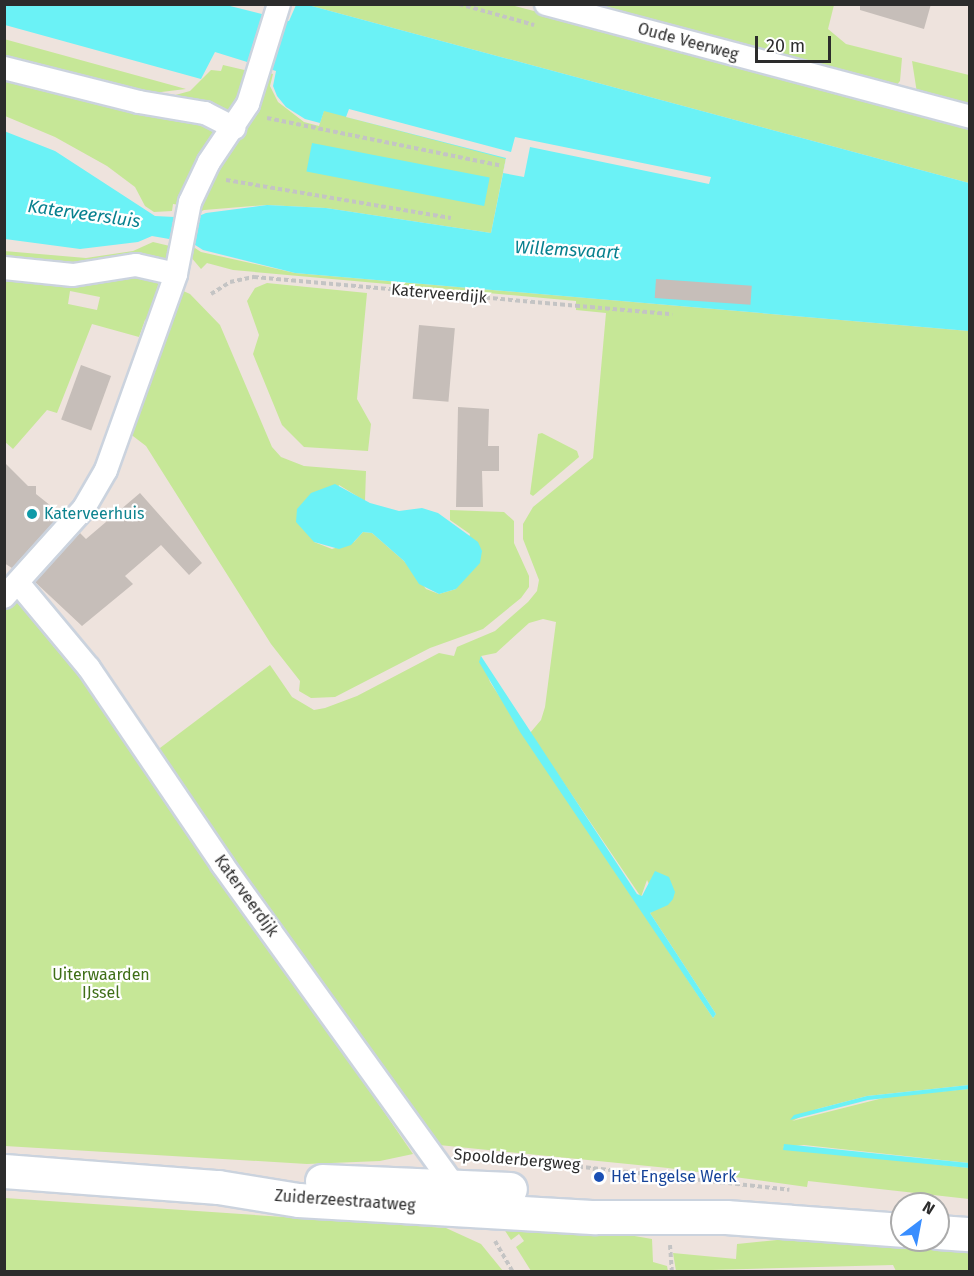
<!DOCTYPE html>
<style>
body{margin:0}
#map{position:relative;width:974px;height:1276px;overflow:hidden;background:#eee3dd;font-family:"Fira Sans",sans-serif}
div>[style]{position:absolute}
.green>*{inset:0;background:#c6e797}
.water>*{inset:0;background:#6bf2f6;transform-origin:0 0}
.pier>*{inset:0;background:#eee3dd}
.building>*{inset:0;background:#c6beb9;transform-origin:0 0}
.path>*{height:4px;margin-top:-2px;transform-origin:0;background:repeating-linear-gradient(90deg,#c4c4c4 0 4.5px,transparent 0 7.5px)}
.roads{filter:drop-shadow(2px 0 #cbd3de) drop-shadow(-2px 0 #cbd3de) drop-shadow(0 2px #cbd3de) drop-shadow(0 -2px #cbd3de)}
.street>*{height:22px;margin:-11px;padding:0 11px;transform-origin:11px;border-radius:11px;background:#fff}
.secondary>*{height:33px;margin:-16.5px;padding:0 16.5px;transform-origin:16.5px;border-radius:16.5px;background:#fff}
.dots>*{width:16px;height:16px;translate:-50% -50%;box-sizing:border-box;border:3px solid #fff;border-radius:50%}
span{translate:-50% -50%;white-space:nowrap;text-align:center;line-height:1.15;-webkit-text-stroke:4.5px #fff;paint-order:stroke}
.street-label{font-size:16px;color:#2c2c2c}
.culture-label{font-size:16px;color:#0d838f}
.left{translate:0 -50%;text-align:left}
.park-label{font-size:16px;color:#3e6e16}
.transit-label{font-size:16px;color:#164399}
.water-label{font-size:18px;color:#08818f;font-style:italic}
.frame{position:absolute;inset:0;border:6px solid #2c2c2c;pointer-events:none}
.north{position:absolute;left:890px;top:1192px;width:60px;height:60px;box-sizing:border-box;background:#fff;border:2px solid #ababab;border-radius:50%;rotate:32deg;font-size:16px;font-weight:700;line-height:24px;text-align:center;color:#2c2c2c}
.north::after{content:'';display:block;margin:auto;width:21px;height:27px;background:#398eff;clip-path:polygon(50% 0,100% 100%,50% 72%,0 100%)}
.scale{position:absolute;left:755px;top:36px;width:76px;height:27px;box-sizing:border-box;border:3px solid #2c2c2c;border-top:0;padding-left:8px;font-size:18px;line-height:21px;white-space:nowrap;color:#2c2c2c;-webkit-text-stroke:4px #fff;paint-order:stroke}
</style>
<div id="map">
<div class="green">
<i style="clip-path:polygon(308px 5px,511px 5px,618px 33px,969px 128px,969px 183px)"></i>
<i style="clip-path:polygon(597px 5px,834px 5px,828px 29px,846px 44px,902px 58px,900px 81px,895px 87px)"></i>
<i style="clip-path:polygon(4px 39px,186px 89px,153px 93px,168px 97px,190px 91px,211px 70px,221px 71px,223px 65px,253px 72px,231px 110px,224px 110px,162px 101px,5px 63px)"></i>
<i style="clip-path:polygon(912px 61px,969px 75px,969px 107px,917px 93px)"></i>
<i style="clip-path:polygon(267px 72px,273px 74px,270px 86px,278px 102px,304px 122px,319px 126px,324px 110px,506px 158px,491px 233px,326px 208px,267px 205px,204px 210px,193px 215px)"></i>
<i style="clip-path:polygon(4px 73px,196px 118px,212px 129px,215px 134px,180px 205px,173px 204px,172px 211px,154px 212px,145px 206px,135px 187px,107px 166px,55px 137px,5px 116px)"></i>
<i style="clip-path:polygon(153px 242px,174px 247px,169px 263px,90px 267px,5px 262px,4px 251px,86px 258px,133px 251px)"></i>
<i style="clip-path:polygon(evenodd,192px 246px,201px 252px,295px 273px,969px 331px,969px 1085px,867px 1096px,817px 1109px,792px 1121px,891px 1096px,969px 1089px,969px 1163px,804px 1145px,782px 1147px,969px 1168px,969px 1199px,808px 1181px,807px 1187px,668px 1168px,439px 1145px,319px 987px,156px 751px,270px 665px,292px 697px,314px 710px,325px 708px,357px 696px,439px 653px,454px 656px,457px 647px,495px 631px,528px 602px,537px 591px,539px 580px,523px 539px,523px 524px,533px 507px,593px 458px,606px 313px,576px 310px,576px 301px,233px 270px,207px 263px,201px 269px,190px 256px,192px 246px,543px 619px,556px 622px,545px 707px,541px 720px,530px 733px,641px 897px,647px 880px,660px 907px,650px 913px,716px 1014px,713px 1018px,490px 682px,481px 656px,496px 653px,529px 623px,543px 619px)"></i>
<i style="clip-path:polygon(evenodd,115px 273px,159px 279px,153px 314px,145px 320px,139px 337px,92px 324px,57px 413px,47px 410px,13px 449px,4px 441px,4px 274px,115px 273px,70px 291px,100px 297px,97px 310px,68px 304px,70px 291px)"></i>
<i style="clip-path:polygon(267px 283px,367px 293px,357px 399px,371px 424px,368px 451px,304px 447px,282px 425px,253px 354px,259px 335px,247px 301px,255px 288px)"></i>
<i style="clip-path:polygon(179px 289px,190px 294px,220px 325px,272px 447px,281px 457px,304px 466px,366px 471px,365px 501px,339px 485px,314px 542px,332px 549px,354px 542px,363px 532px,372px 533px,404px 561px,426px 589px,439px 594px,456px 589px,470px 534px,450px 520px,450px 510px,504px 512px,514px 521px,514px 543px,529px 576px,529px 587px,521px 598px,483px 629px,430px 648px,335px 697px,311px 698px,299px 691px,300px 681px,271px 644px,146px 446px,129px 433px)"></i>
<i style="clip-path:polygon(542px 433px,577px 451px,579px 457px,533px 496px,530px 494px,538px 434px)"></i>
<i style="clip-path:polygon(17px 602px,97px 694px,413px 1154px,380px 1161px,307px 1164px,5px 1146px,4px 605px)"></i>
<i style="clip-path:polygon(5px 1198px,446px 1228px,481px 1244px,503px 1271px,5px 1271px)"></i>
<i style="clip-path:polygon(505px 1218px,547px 1221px,652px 1239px,653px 1262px,667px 1266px,668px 1271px,531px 1271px,516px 1247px,524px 1241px,519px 1234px,511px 1240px,504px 1229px)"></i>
<i style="clip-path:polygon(807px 1237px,969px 1247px,969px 1271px,896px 1271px,893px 1265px,676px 1271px,673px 1253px,736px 1259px,737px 1244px)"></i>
</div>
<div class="water">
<i style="clip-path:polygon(5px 5px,226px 5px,289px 21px,296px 5px,308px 5px,969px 183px,969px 331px,295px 273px,203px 250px,192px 243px,152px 236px,138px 242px,80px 249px,5px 239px,4px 131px,55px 151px,155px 216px,194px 218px,206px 213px,267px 205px,326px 208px,491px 233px,506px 159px,324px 111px,320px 123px,305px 119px,286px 107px,277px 96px,273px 86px,276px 71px,215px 52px,201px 79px,5px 25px)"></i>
<i style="left:312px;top:143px;width:181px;height:29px;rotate:11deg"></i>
<i style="clip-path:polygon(335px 484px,370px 503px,399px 511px,422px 508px,438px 513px,478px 542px,482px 551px,480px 563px,456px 589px,439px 594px,419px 584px,404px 561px,372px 533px,363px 532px,351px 545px,339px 549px,314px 542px,296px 522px,297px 509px,311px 493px)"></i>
<i style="clip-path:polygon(481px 656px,637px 894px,642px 896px,655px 871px,669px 877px,675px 892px,673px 899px,668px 905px,650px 913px,716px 1014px,713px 1018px,520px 732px,479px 662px)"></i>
<i style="clip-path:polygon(969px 1085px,969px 1089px,868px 1100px,790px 1120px,794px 1115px,867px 1096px)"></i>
<i style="clip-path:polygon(784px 1144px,969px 1163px,969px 1168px,783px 1150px)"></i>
</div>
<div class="pier">
<i style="clip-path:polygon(349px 109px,511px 152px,515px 137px,711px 177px,709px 184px,530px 147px,524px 177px,503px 173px,506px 158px,346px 117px)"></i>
</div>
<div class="building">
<i style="clip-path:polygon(860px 4px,931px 4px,924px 29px,860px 10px)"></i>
<i style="left:656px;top:279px;width:96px;height:19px;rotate:4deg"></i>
<i style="left:419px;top:325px;width:36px;height:74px;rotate:5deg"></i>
<i style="left:81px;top:365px;width:32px;height:58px;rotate:20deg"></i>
<i style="clip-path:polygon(458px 407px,489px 409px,488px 446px,499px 446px,499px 471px,482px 471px,483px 507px,456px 507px)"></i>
<i style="clip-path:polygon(4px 462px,28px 486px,36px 486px,36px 494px,61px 514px,12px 568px,4px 563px)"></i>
<i style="clip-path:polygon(140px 493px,202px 563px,189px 575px,161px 545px,125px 576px,133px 584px,82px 626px,35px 582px,80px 533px,86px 539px)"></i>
</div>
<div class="path">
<i style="left:459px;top:4px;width:78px;rotate:15.6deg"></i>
<i style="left:267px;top:118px;width:237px;rotate:11.5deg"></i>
<i style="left:226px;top:180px;width:228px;rotate:9.6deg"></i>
<i style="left:211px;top:294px;width:22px;rotate:-32deg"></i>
<i style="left:230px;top:282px;width:25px;rotate:-12deg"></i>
<i style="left:254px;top:277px;width:420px;rotate:5.1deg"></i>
<i style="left:462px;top:1154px;width:16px;rotate:7deg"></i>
<i style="left:519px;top:1160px;width:272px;rotate:6.3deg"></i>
<i style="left:594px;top:1179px;width:12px;rotate:-85deg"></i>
<i style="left:495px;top:1241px;width:36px;rotate:60deg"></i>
<i style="left:670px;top:1245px;width:27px;rotate:86deg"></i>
</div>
<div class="roads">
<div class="street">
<i style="left:546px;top:4px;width:439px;rotate:14.9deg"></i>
<i style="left:4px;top:68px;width:139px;rotate:14.1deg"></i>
<i style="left:139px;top:102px;width:67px;rotate:9.5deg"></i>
<i style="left:205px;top:113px;width:33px;rotate:27deg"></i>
<i style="left:4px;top:268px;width:69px;rotate:5.8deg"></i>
<i style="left:73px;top:275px;width:64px;rotate:-9deg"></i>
<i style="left:136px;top:265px;width:41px;rotate:12.7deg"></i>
<i style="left:19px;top:584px;width:109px;rotate:50.2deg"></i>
<i style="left:89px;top:668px;width:237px;rotate:55.8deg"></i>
<i style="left:222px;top:864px;width:407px;rotate:54.2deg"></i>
<i style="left:4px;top:597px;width:120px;rotate:-48deg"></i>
<i style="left:84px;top:508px;width:44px;rotate:-59.9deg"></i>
<i style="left:106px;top:470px;width:208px;rotate:-70.3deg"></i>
<i style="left:176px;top:274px;width:73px;rotate:-79deg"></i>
<i style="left:190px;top:202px;width:44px;rotate:-64.6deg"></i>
<i style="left:209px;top:162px;width:70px;rotate:-56.1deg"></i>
<i style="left:248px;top:104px;width:105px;rotate:-72.8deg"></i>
</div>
<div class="secondary">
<i style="left:4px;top:1171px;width:215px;rotate:4.3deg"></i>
<i style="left:218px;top:1187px;width:81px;rotate:9.2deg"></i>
<i style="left:298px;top:1200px;width:298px;rotate:3.3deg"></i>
<i style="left:596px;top:1217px;width:130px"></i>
<i style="left:726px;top:1217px;width:176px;rotate:4.2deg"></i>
<i style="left:322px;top:1181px;width:188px;rotate:2.4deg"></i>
<i style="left:938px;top:1232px;width:32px;rotate:4deg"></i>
</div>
</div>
<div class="dots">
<i style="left:32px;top:514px;background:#0f9aa8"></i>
<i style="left:599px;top:1177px;background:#1a4fb4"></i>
</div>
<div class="street-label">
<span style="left:688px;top:42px;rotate:15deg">Oude Veerweg</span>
<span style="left:439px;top:294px;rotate:5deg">Katerveerdijk</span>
<span style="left:246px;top:896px;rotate:54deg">Katerveerdijk</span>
<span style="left:517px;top:1160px;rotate:5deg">Spoolderbergweg</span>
<span style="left:345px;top:1201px;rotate:4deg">Zuiderzeestraatweg</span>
</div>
<div class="culture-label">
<span class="left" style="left:44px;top:514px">Katerveerhuis</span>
</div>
<div class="park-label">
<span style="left:101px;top:984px">Uiterwaarden<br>IJssel</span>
</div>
<div class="transit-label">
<span class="left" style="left:611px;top:1177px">Het Engelse Werk</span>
</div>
<div class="water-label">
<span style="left:84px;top:214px;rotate:8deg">Katerveersluis</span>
<span style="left:567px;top:250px;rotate:3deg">Willemsvaart</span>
</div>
<div class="frame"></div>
<div class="north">N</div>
<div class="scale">20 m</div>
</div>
